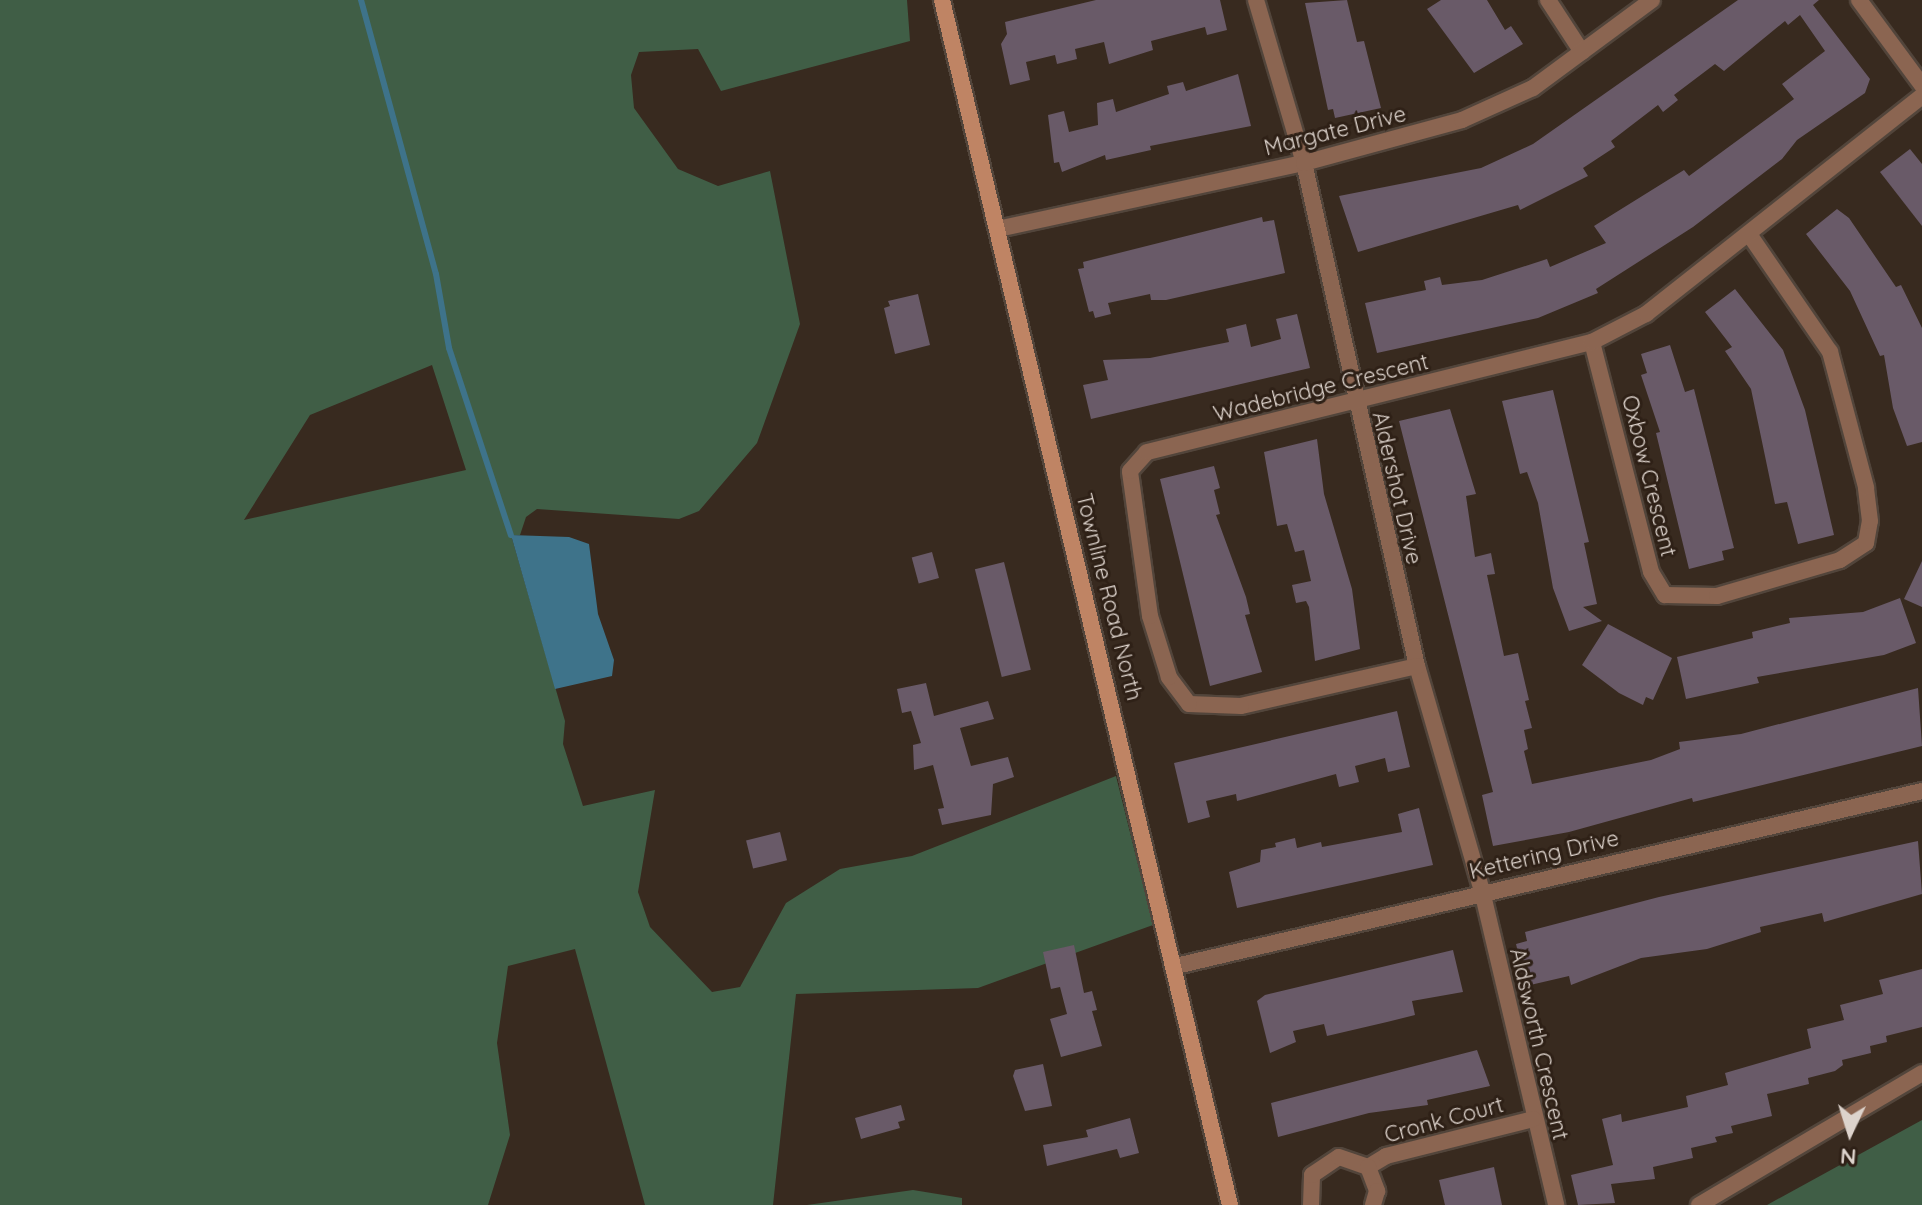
<!DOCTYPE html>
<style>
body{margin:0}
#map{position:relative;width:1922px;height:1205px;overflow:hidden;background:#382a1f;font-family:Quicksand,sans-serif}
div>[style]{position:absolute}
.green>*{inset:0;background:#405e46}
.water>*{inset:0;background:#3e738a}
.stream>*{height:6px;margin:-3px;padding:0 3px;transform-origin:3px;border-radius:3px;background:#3e738a}
.building>*{inset:0;background:#695a68;transform-origin:0 0}
.roads{filter:drop-shadow(2px 0 #52453b) drop-shadow(-2px 0 #52453b) drop-shadow(0 2px #52453b) drop-shadow(0 -2px #52453b)}
.street>*{height:16px;margin:-8px;padding:0 8px;transform-origin:8px;border-radius:8px;background:#8b6551}
.secondary>*{height:16px;margin:-8px;padding:0 8px;transform-origin:8px;border-radius:8px;background:#bf8464}
span{translate:-50% -50%;white-space:nowrap;text-align:center;line-height:1.15;-webkit-text-stroke:6px #2e2016;paint-order:stroke}
.street-label{font-size:22px;color:#ddd3cc}
.north{position:absolute;left:1810px;top:1093px;width:80px;height:80px;-webkit-text-stroke:6px #2e2016;paint-order:stroke;rotate:184deg;font-size:22px;font-weight:700;line-height:32px;text-align:center;color:#ddd3cc}
.north::after{content:'';display:block;margin:auto;width:28px;height:36px;background:#ddd3cc;clip-path:polygon(50% 0,100% 100%,50% 72%,0 100%)}
</style>
<div id="map">
<div class="green">
<i style="clip-path:polygon(evenodd,0 0,907px 0,910px 41px,721px 91px,698px 49px,639px 52px,631px 75px,634px 108px,678px 169px,718px 186px,770px 171px,800px 324px,757px 443px,699px 511px,679px 519px,537px 509px,526px 517px,520px 535px,511px 535px,565px 721px,563px 744px,583px 806px,655px 790px,638px 892px,650px 927px,712px 992px,740px 987px,786px 903px,840px 869px,912px 856px,1116px 776px,1153px 925px,978px 988px,796px 994px,773px 1205px,645px 1205px,575px 949px,508px 966px,497px 1043px,510px 1135px,488px 1205px,0 1205px,0 0,432px 365px,466px 470px,244px 520px,310px 415px,432px 365px)"></i>
<i style="clip-path:polygon(1922px 1119px,1922px 1205px,1767px 1205px,1922px 1120px)"></i>
<i style="clip-path:polygon(913px 1190px,962px 1198px,962px 1205px,807px 1205px)"></i>
</div>
<div class="water">
<i style="clip-path:polygon(511px 535px,569px 537px,589px 544px,598px 614px,614px 660px,612px 676px,555px 689px)"></i>
</div>
<div class="stream">
<i style="left:361px;top:0;width:284px;rotate:74.7deg"></i>
<i style="left:436px;top:274px;width:75px;rotate:80deg"></i>
<i style="left:449px;top:348px;width:197px;rotate:71.7deg"></i>
</div>
<div class="building">
<i style="clip-path:polygon(1096px 0,1220px 0,1227px 30px,1207px 35px,1205px 27px,1151px 41px,1153px 50px,1109px 64px,1104px 42px,1075px 49px,1077px 59px,1057px 64px,1055px 55px,1026px 62px,1030px 80px,1010px 85px,1001px 44px,1007px 34px,1005px 22px)"></i>
<i style="clip-path:polygon(1347px 0,1357px 42px,1364px 41px,1381px 108px,1335px 118px,1333px 109px,1328px 110px,1305px 3px)"></i>
<i style="clip-path:polygon(1441px 0,1487px 0,1505px 30px,1511px 26px,1523px 44px,1474px 73px,1427px 9px)"></i>
<i style="clip-path:polygon(1738px 0,1819px 0,1813px 5px,1870px 79px,1865px 93px,1797px 140px,1782px 159px,1693px 227px,1596px 289px,1598px 293px,1538px 318px,1377px 353px,1365px 303px,1426px 290px,1424px 281px,1440px 277px,1442px 285px,1482px 280px,1547px 259px,1550px 267px,1606px 243px,1594px 226px,1684px 170px,1689px 176px,1794px 99px,1782px 84px,1825px 51px,1800px 15px,1788px 25px,1785px 21px,1724px 71px,1715px 64px,1674px 95px,1678px 100px,1663px 112px,1658px 105px,1611px 141px,1615px 147px,1583px 168px,1588px 176px,1520px 210px,1518px 205px,1358px 252px,1339px 196px,1481px 168px,1533px 144px)"></i>
<i style="clip-path:polygon(1238px 74px,1251px 126px,1150px 146px,1151px 150px,1106px 160px,1105px 155px,1062px 172px,1059px 162px,1054px 163px,1048px 115px,1064px 111px,1069px 132px,1098px 125px,1097px 103px,1113px 99px,1116px 112px,1169px 94px,1167px 86px,1183px 82px,1186px 91px)"></i>
<i style="clip-path:polygon(1910px 149px,1922px 164px,1922px 226px,1880px 172px)"></i>
<i style="clip-path:polygon(1837px 209px,1849px 218px,1896px 287px,1901px 285px,1922px 328px,1922px 442px,1907px 446px,1893px 408px,1884px 355px,1880px 356px,1850px 291px,1806px 234px)"></i>
<i style="clip-path:polygon(1262px 217px,1263px 222px,1274px 220px,1285px 273px,1166px 300px,1151px 300px,1150px 294px,1108px 303px,1111px 314px,1095px 318px,1093px 311px,1089px 312px,1078px 269px,1084px 268px,1083px 262px)"></i>
<i style="clip-path:polygon(1735px 289px,1783px 350px,1805px 410px,1834px 535px,1798px 544px,1787px 502px,1775px 504px,1751px 389px,1725px 351px,1732px 347px,1705px 312px)"></i>
<i style="clip-path:polygon(918px 294px,930px 345px,895px 354px,884px 308px,890px 306px,888px 301px)"></i>
<i style="clip-path:polygon(1297px 314px,1310px 368px,1091px 419px,1083px 385px,1108px 380px,1103px 360px,1150px 358px,1229px 342px,1226px 329px,1246px 324px,1251px 347px,1281px 339px,1276px 319px)"></i>
<i style="clip-path:polygon(1670px 345px,1685px 392px,1694px 389px,1734px 548px,1722px 551px,1724px 560px,1689px 569px,1656px 433px,1660px 432px,1641px 375px,1647px 373px,1641px 354px)"></i>
<i style="clip-path:polygon(1553px 390px,1589px 542px,1584px 543px,1597px 604px,1583px 607px,1602px 621px,1569px 631px,1553px 588px,1538px 503px,1527px 472px,1520px 474px,1502px 401px)"></i>
<i style="clip-path:polygon(1450px 409px,1476px 494px,1466px 496px,1475px 557px,1491px 553px,1495px 574px,1487px 575px,1504px 656px,1518px 653px,1529px 700px,1525px 701px,1532px 728px,1524px 730px,1528px 749px,1524px 751px,1532px 784px,1651px 760px,1680px 749px,1679px 742px,1741px 734px,1918px 688px,1922px 746px,1693px 802px,1692px 798px,1569px 832px,1493px 846px,1482px 795px,1493px 792px,1399px 421px)"></i>
<i style="clip-path:polygon(1317px 439px,1324px 494px,1352px 589px,1360px 649px,1315px 661px,1309px 607px,1306px 601px,1296px 603px,1292px 585px,1311px 581px,1304px 550px,1295px 552px,1287px 524px,1277px 526px,1264px 452px)"></i>
<i style="clip-path:polygon(1214px 466px,1220px 488px,1214px 490px,1220px 514px,1216px 515px,1246px 597px,1250px 614px,1245px 615px,1262px 672px,1210px 686px,1160px 479px)"></i>
<i style="left:932px;top:552px;width:27px;height:21px;rotate:75deg"></i>
<i style="clip-path:polygon(1922px 561px,1922px 607px,1904px 599px)"></i>
<i style="left:1004px;top:562px;width:111px;height:30px;rotate:76deg"></i>
<i style="clip-path:polygon(1900px 598px,1916px 643px,1884px 655px,1757px 677px,1759px 683px,1686px 699px,1677px 657px,1753px 638px,1752px 632px,1790px 623px,1789px 618px,1863px 612px)"></i>
<i style="clip-path:polygon(1608px 624px,1672px 658px,1653px 700px,1646px 697px,1643px 705px,1619px 693px,1582px 665px)"></i>
<i style="clip-path:polygon(926px 683px,934px 716px,988px 701px,994px 719px,960px 728px,971px 766px,1008px 757px,1014px 777px,993px 784px,991px 815px,942px 825px,938px 809px,944px 808px,933px 765px,914px 770px,913px 745px,921px 743px,911px 711px,902px 713px,897px 689px)"></i>
<i style="clip-path:polygon(1397px 711px,1410px 767px,1388px 772px,1385px 758px,1355px 766px,1359px 782px,1339px 787px,1336px 774px,1237px 801px,1236px 794px,1206px 801px,1210px 817px,1188px 823px,1174px 763px)"></i>
<i style="clip-path:polygon(1419px 808px,1433px 865px,1237px 908px,1229px 872px,1260px 862px,1261px 850px,1276px 847px,1275px 843px,1295px 838px,1297px 848px,1321px 842px,1322px 847px,1402px 832px,1398px 814px)"></i>
<i style="left:780px;top:832px;width:29px;height:35px;rotate:76deg"></i>
<i style="clip-path:polygon(1918px 841px,1922px 894px,1824px 922px,1822px 913px,1760px 927px,1761px 932px,1707px 949px,1641px 958px,1571px 985px,1569px 976px,1526px 986px,1516px 944px,1527px 941px,1525px 932px,1659px 897px)"></i>
<i style="clip-path:polygon(1074px 945px,1084px 993px,1092px 991px,1097px 1010px,1092px 1011px,1102px 1046px,1061px 1057px,1050px 1019px,1067px 1014px,1060px 987px,1051px 989px,1043px 952px)"></i>
<i style="clip-path:polygon(1453px 950px,1463px 992px,1412px 1001px,1415px 1015px,1387px 1022px,1327px 1036px,1324px 1024px,1293px 1031px,1296px 1042px,1270px 1053px,1257px 1001px,1265px 995px)"></i>
<i style="clip-path:polygon(1922px 969px,1922px 1027px,1886px 1036px,1887px 1042px,1870px 1046px,1871px 1053px,1842px 1060px,1843px 1065px,1835px 1071px,1808px 1078px,1809px 1084px,1767px 1094px,1772px 1116px,1731px 1126px,1733px 1133px,1715px 1137px,1717px 1142px,1691px 1148px,1693px 1158px,1653px 1167px,1655px 1179px,1611px 1184px,1615px 1203px,1578px 1205px,1571px 1175px,1613px 1165px,1602px 1119px,1621px 1114px,1622px 1122px,1688px 1107px,1686px 1096px,1728px 1085px,1725px 1073px,1811px 1048px,1807px 1029px,1844px 1020px,1840px 1005px,1883px 994px,1879px 980px)"></i>
<i style="clip-path:polygon(1477px 1050px,1490px 1086px,1427px 1100px,1428px 1105px,1369px 1113px,1278px 1137px,1271px 1103px)"></i>
<i style="clip-path:polygon(1043px 1064px,1052px 1106px,1025px 1111px,1013px 1076px,1015px 1070px)"></i>
<i style="clip-path:polygon(901px 1105px,905px 1120px,898px 1122px,900px 1128px,861px 1139px,855px 1118px)"></i>
<i style="clip-path:polygon(1130px 1118px,1139px 1153px,1120px 1158px,1117px 1149px,1047px 1166px,1043px 1145px,1088px 1137px,1086px 1130px)"></i>
<i style="clip-path:polygon(1494px 1167px,1502px 1205px,1445px 1205px,1439px 1180px)"></i>
</div>
<div class="roads">
<div class="street">
<i style="left:1256px;top:0;width:170px;rotate:73.6deg"></i>
<i style="left:1304px;top:163px;width:516px;rotate:77.34deg"></i>
<i style="left:1417px;top:666px;width:234px;rotate:73.9deg"></i>
<i style="left:1482px;top:891px;width:323px;rotate:76.7deg"></i>
<i style="left:1548px;top:0;width:62px;rotate:56.8deg"></i>
<i style="left:1859px;top:0;width:106px;rotate:53.5deg"></i>
<i style="left:998px;top:229px;width:313px;rotate:-12.2deg"></i>
<i style="left:1304px;top:163px;width:164px;rotate:-15.2deg"></i>
<i style="left:1462px;top:120px;width:78px;rotate:-24.3deg"></i>
<i style="left:1533px;top:88px;width:148px;rotate:-36.5deg"></i>
<i style="left:1592px;top:342px;width:237px;rotate:75.6deg"></i>
<i style="left:1651px;top:572px;width:27px;rotate:59deg"></i>
<i style="left:1665px;top:595px;width:52px;rotate:1.1deg"></i>
<i style="left:1717px;top:596px;width:128px;rotate:-16.3deg"></i>
<i style="left:1840px;top:560px;width:31px;rotate:-33deg"></i>
<i style="left:1866px;top:543px;width:22px;rotate:-80deg"></i>
<i style="left:1870px;top:521px;width:34px;rotate:-97deg"></i>
<i style="left:1866px;top:487px;width:140px;rotate:-104.9deg"></i>
<i style="left:1830px;top:352px;width:143px;rotate:-124.5deg"></i>
<i style="left:1417px;top:666px;width:180px;rotate:167.2deg"></i>
<i style="left:1241px;top:706px;width:52px;rotate:-177.8deg"></i>
<i style="left:1189px;top:704px;width:34px;rotate:-127deg"></i>
<i style="left:1169px;top:677px;width:64px;rotate:-107.3deg"></i>
<i style="left:1150px;top:616px;width:146px;rotate:-97.9deg"></i>
<i style="left:1130px;top:471px;width:25px;rotate:-48deg"></i>
<i style="left:1147px;top:452px;width:458px;rotate:-13.9deg"></i>
<i style="left:1592px;top:342px;width:61px;rotate:-27.4deg"></i>
<i style="left:1646px;top:314px;width:352px;rotate:-38.3deg"></i>
<i style="left:1176px;top:966px;width:766px;rotate:-13.2deg"></i>
<i style="left:1368px;top:1167px;width:21px;rotate:-31deg"></i>
<i style="left:1386px;top:1156px;width:152px;rotate:-14.1deg"></i>
<i style="left:1311px;top:1205px;width:30px;rotate:-88deg"></i>
<i style="left:1312px;top:1175px;width:32px;rotate:-34deg"></i>
<i style="left:1339px;top:1157px;width:31px;rotate:19deg"></i>
<i style="left:1368px;top:1167px;width:26px;rotate:69deg"></i>
<i style="left:1377px;top:1191px;width:15px;rotate:106deg"></i>
<i style="left:1699px;top:1205px;width:259px;rotate:-30.6deg"></i>
</div>
<div class="secondary">
<i style="left:942px;top:0;width:1239px;rotate:76.56deg"></i>
</div>
</div>
<div class="street-label">
<span style="left:1335px;top:131px;rotate:-14deg">Margate Drive</span>
<span style="left:1321px;top:388px;rotate:-14deg">Wadebridge Crescent</span>
<span style="left:1649px;top:476px;rotate:76deg">Oxbow Crescent</span>
<span style="left:1397px;top:488px;rotate:77deg">Aldershot Drive</span>
<span style="left:1109px;top:597px;rotate:76deg">Townline Road North</span>
<span style="left:1544px;top:855px;rotate:-13deg">Kettering Drive</span>
<span style="left:1539px;top:1044px;rotate:77deg">Aldsworth Crescent</span>
<span style="left:1444px;top:1120px;rotate:-15deg">Cronk Court</span>
</div>
<div class="north">N</div>
</div>
